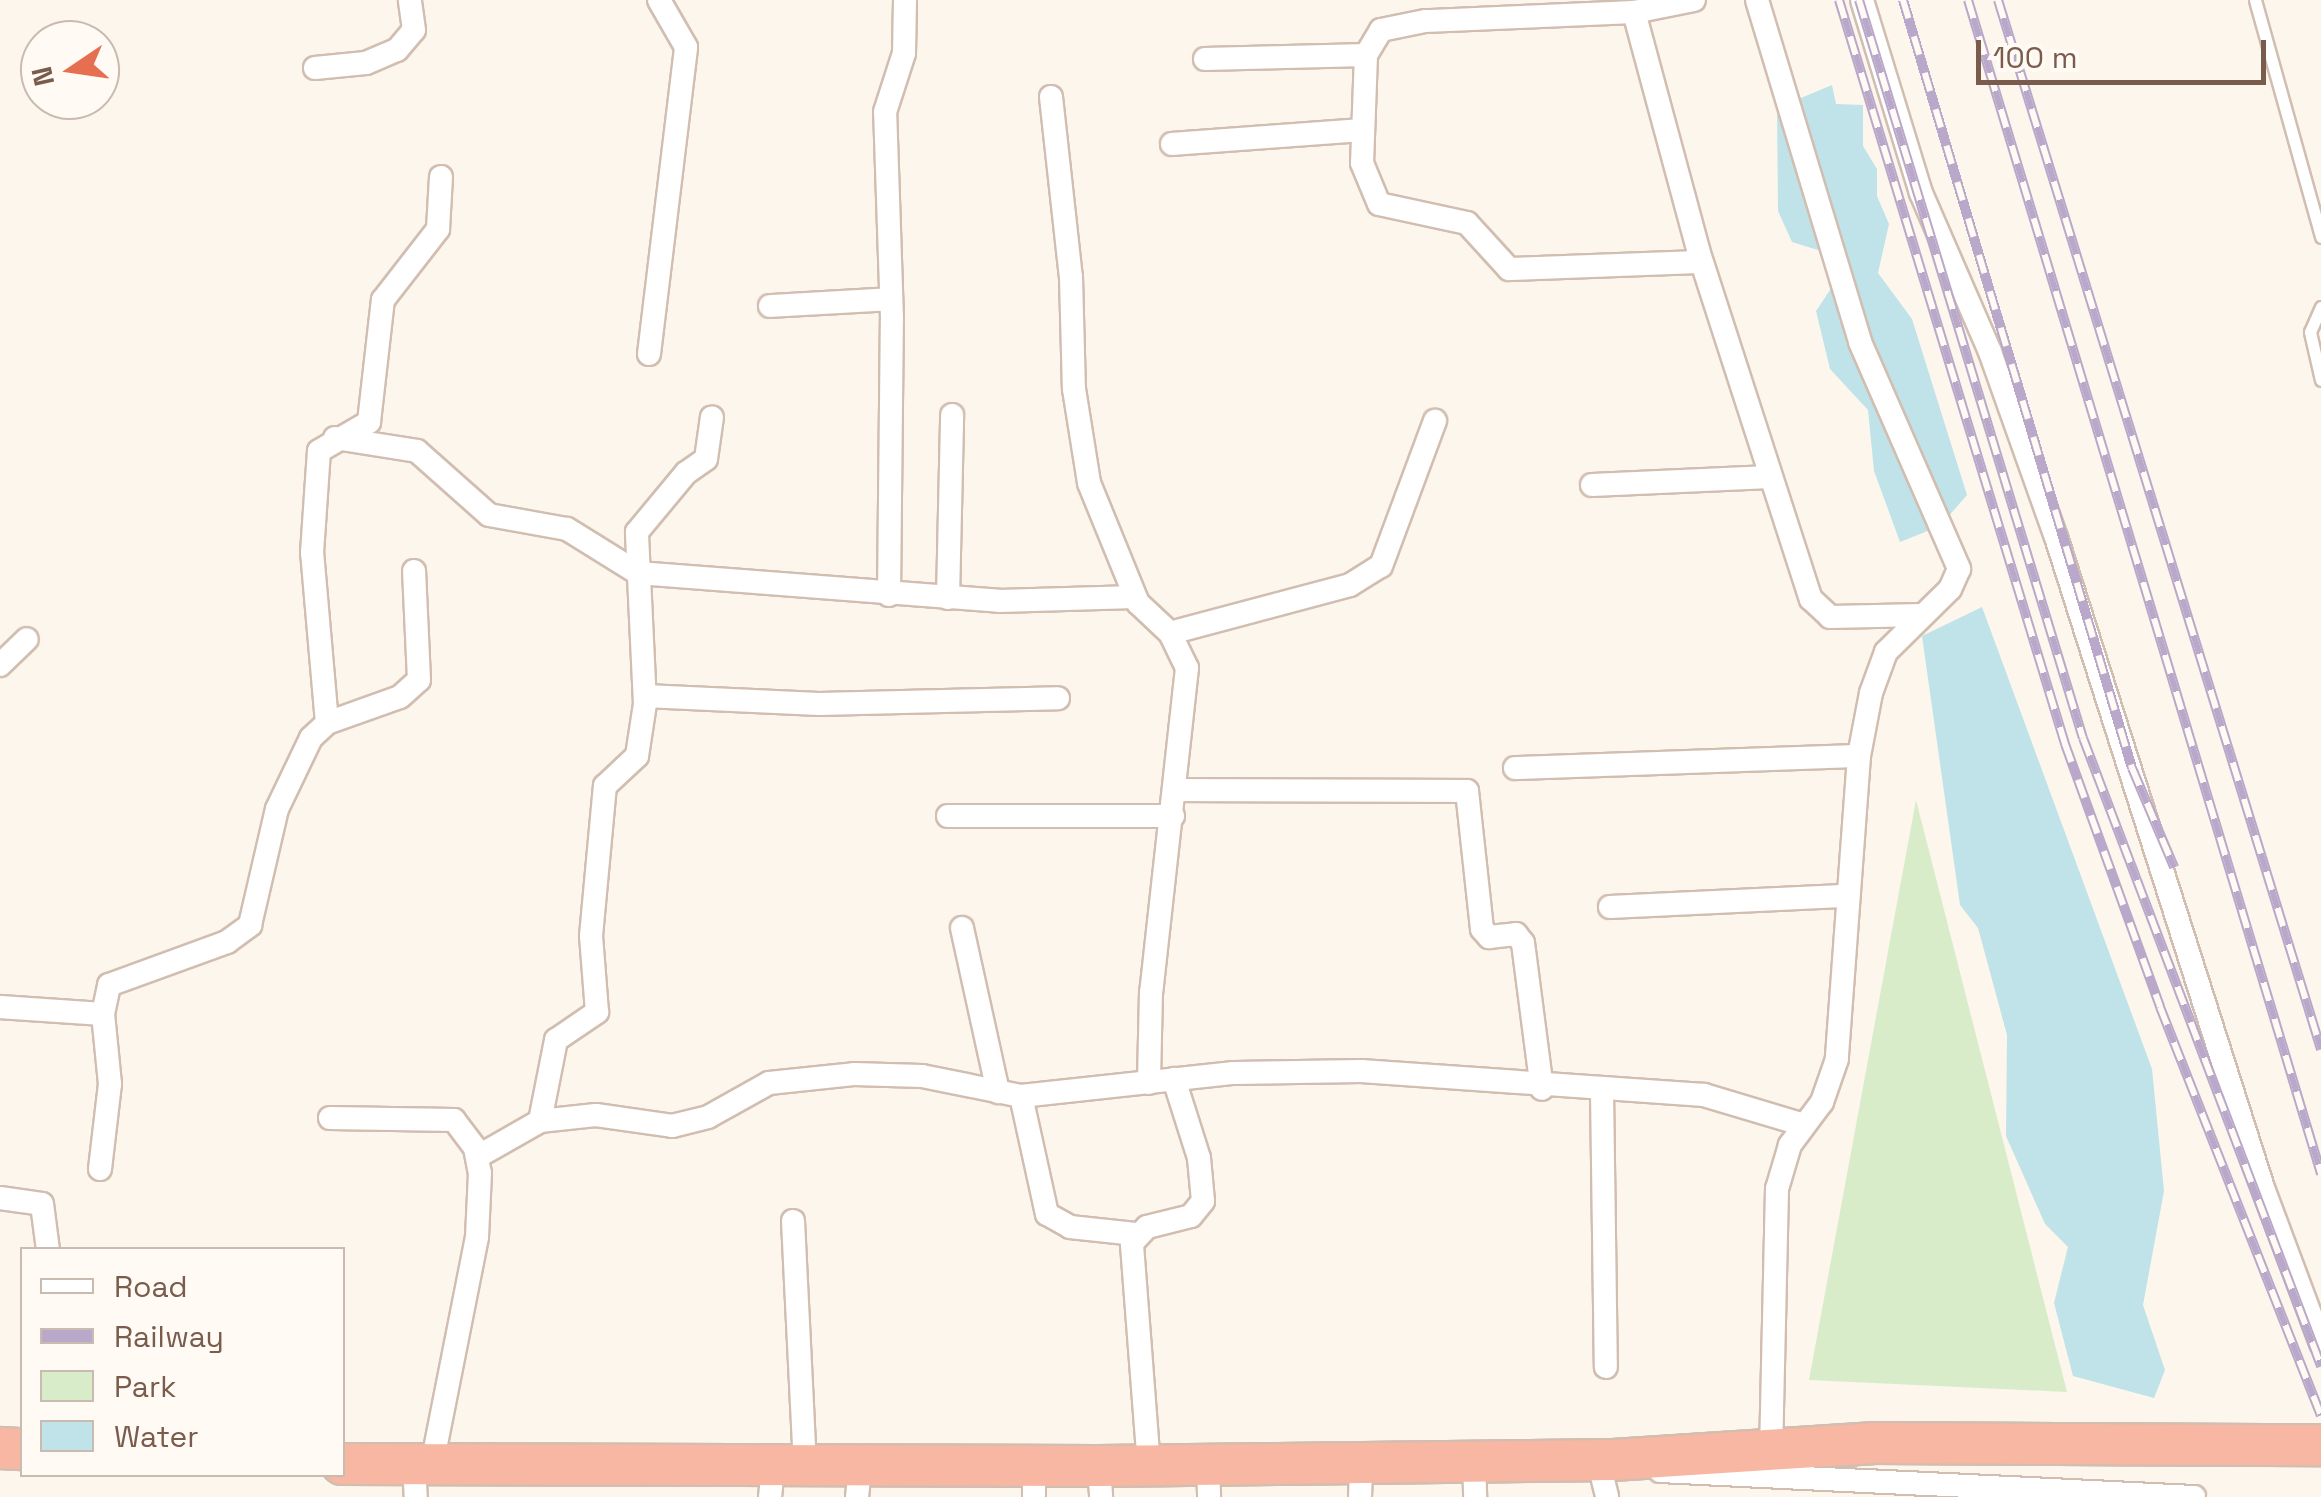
<!DOCTYPE html>
<style>
body{margin:0}
#map{position:relative;width:2321px;height:1497px;overflow:hidden;background:#fdf6ec;font-family:"Space Grotesk",sans-serif}
div>[style]{position:absolute}
.green>*{inset:0;background:#d8ecc9}
.water>*{inset:0;background:#bfe3e8}
.roads{filter:drop-shadow(2px 0 #d1beb0) drop-shadow(-2px 0 #d1beb0) drop-shadow(0 2px #d1beb0) drop-shadow(0 -2px #d1beb0)}
.lane>*{height:11px;margin:-5.5px;padding:0 5.5px;transform-origin:5.5px;border-radius:5.5px;background:#fff}
.street>*{height:22px;margin:-11px;padding:0 11px;transform-origin:11px;border-radius:11px;background:#fff}
.highway>*{height:40px;margin:-20px;padding:0 20px;transform-origin:20px;border-radius:20px;background:#f7b7a3}
.rail>*{height:10px;margin-top:-5px;transform-origin:0;background:repeating-linear-gradient(90deg,#fffaf3 0 19px,#b9a8c9 0 38px);box-sizing:border-box;border-block:2px solid #b9a8c9}
span{translate:-50% -50%;white-space:nowrap;text-align:center;line-height:1.15;-webkit-text-stroke:8px #fffaf3;paint-order:stroke}
.legend{position:absolute;left:20px;top:1247px;width:325px;height:230px;box-sizing:border-box;background:#fffaf3;border:2px solid #cabbb1;margin:0;padding:12px 18px;list-style:none;font-size:30px;color:#7a5c4d}
.legend li{display:flex;align-items:center;gap:20px;height:50px}
.legend b{width:50px;border:2px solid #cabbb1}
.north{position:absolute;left:20px;top:20px;width:100px;height:100px;box-sizing:border-box;background:#fffaf3;border:2px solid #cabbb1;border-radius:50%;rotate:257deg;font-size:28px;font-weight:700;line-height:40px;text-align:center;color:#7a5c4d}
.north::after{content:'';display:block;margin:auto;width:35px;height:45px;background:#e76f51;clip-path:polygon(50% 0,100% 100%,50% 72%,0 100%)}
.scale{position:absolute;left:1976px;top:40px;width:290px;height:45px;box-sizing:border-box;border:5px solid #7a5c4d;border-top:0;padding-left:12px;font-size:30px;line-height:35px;white-space:nowrap;color:#7a5c4d;-webkit-text-stroke:8px #fffaf3;paint-order:stroke}
</style>
<div id="map">
<div class="green">
<i style="clip-path:polygon(1916px 800px,2067px 1392px,1809px 1380px)"></i>
</div>
<div class="water">
<i style="clip-path:polygon(1832px 85px,1836px 104px,1863px 105px,1863px 146px,1877px 169px,1877px 196px,1889px 224px,1878px 273px,1912px 319px,1967px 495px,1940px 526px,1900px 542px,1874px 471px,1868px 410px,1830px 369px,1816px 311px,1834px 284px,1834px 255px,1792px 242px,1778px 211px,1777px 108px)"></i>
<i style="clip-path:polygon(1982px 607px,2152px 1069px,2164px 1191px,2143px 1305px,2165px 1370px,2154px 1398px,2073px 1376px,2054px 1303px,2068px 1247px,2045px 1224px,2006px 1136px,2007px 1035px,1978px 928px,1960px 905px,1922px 636px)"></i>
</div>
<div class="roads">
<div class="lane">
<i style="left:2255px;top:0;width:246px;rotate:74.4deg"></i>
<i style="left:2321px;top:307px;width:27px;rotate:114deg"></i>
<i style="left:2310px;top:332px;width:49px;rotate:77.1deg"></i>
</div>
<div class="street">
<i style="left:1694px;top:0;width:61px;rotate:168.7deg"></i>
<i style="left:1634px;top:12px;width:209px;rotate:177.5deg"></i>
<i style="left:1425px;top:21px;width:45px;rotate:168.4deg"></i>
<i style="left:1381px;top:30px;width:29px;rotate:121deg"></i>
<i style="left:1366px;top:55px;width:108px;rotate:92.1deg"></i>
<i style="left:1362px;top:163px;width:44px;rotate:67.5deg"></i>
<i style="left:1379px;top:204px;width:90px;rotate:12.2deg"></i>
<i style="left:1467px;top:223px;width:62px;rotate:47.6deg"></i>
<i style="left:1509px;top:269px;width:192px;rotate:-2.1deg"></i>
<i style="left:1757px;top:0;width:357px;rotate:73.2deg"></i>
<i style="left:1860px;top:342px;width:248px;rotate:66.4deg"></i>
<i style="left:1959px;top:569px;width:22px;rotate:114deg"></i>
<i style="left:1950px;top:589px;width:90px;rotate:135.5deg"></i>
<i style="left:1886px;top:652px;width:44px;rotate:110.1deg"></i>
<i style="left:1871px;top:693px;width:64px;rotate:100.8deg"></i>
<i style="left:1859px;top:756px;width:304px;rotate:94.2deg"></i>
<i style="left:1837px;top:1059px;width:46px;rotate:109.2deg"></i>
<i style="left:1822px;top:1102px;width:54px;rotate:126.7deg"></i>
<i style="left:1790px;top:1145px;width:46px;rotate:106.5deg"></i>
<i style="left:1777px;top:1189px;width:259px;rotate:91.3deg"></i>
<i style="left:1862px;top:0;width:202px;rotate:73deg"></i>
<i style="left:1921px;top:193px;width:173px;rotate:66.5deg"></i>
<i style="left:1990px;top:352px;width:196px;rotate:70.4deg"></i>
<i style="left:2056px;top:537px;width:683px;rotate:72.36deg"></i>
<i style="left:2263px;top:1188px;width:165px;rotate:69.5deg"></i>
<i style="left:1634px;top:12px;width:246px;rotate:74.9deg"></i>
<i style="left:1698px;top:250px;width:367px;rotate:72.1deg"></i>
<i style="left:1811px;top:599px;width:26px;rotate:43deg"></i>
<i style="left:1830px;top:617px;width:92px;rotate:-1.2deg"></i>
<i style="left:1205px;top:59px;width:161px;rotate:-1.4deg"></i>
<i style="left:315px;top:68px;width:51px;rotate:-5.6deg"></i>
<i style="left:366px;top:63px;width:34px;rotate:-23deg"></i>
<i style="left:397px;top:50px;width:26px;rotate:-50deg"></i>
<i style="left:414px;top:30px;width:30px;rotate:-98deg"></i>
<i style="left:1051px;top:97px;width:181px;rotate:83.7deg"></i>
<i style="left:1071px;top:277px;width:112px;rotate:88.5deg"></i>
<i style="left:1074px;top:389px;width:95px;rotate:80.9deg"></i>
<i style="left:1089px;top:483px;width:130px;rotate:67.8deg"></i>
<i style="left:1138px;top:603px;width:44px;rotate:43.2deg"></i>
<i style="left:1170px;top:633px;width:39px;rotate:64deg"></i>
<i style="left:1187px;top:668px;width:326px;rotate:96.3deg"></i>
<i style="left:1151px;top:992px;width:91px;rotate:91.3deg"></i>
<i style="left:1172px;top:144px;width:190px;rotate:-4.2deg"></i>
<i style="left:770px;top:306px;width:121px;rotate:-3.3deg"></i>
<i style="left:649px;top:354px;width:309px;rotate:-83.1deg"></i>
<i style="left:686px;top:47px;width:54px;rotate:-119.9deg"></i>
<i style="left:335px;top:438px;width:83px;rotate:9deg"></i>
<i style="left:417px;top:451px;width:96px;rotate:41.6deg"></i>
<i style="left:489px;top:515px;width:79px;rotate:10.2deg"></i>
<i style="left:567px;top:529px;width:84px;rotate:31.8deg"></i>
<i style="left:638px;top:573px;width:362px;rotate:4.4deg"></i>
<i style="left:999px;top:601px;width:136px;rotate:-1.7deg"></i>
<i style="left:1592px;top:485px;width:178px;rotate:-2.6deg"></i>
<i style="left:889px;top:595px;width:276px;rotate:-89.4deg"></i>
<i style="left:892px;top:319px;width:207px;rotate:-91.9deg"></i>
<i style="left:885px;top:112px;width:62px;rotate:-72.1deg"></i>
<i style="left:904px;top:53px;width:53px;rotate:-88.9deg"></i>
<i style="left:948px;top:598px;width:183px;rotate:-88.7deg"></i>
<i style="left:1170px;top:633px;width:186px;rotate:-14.9deg"></i>
<i style="left:1350px;top:585px;width:36px;rotate:-32deg"></i>
<i style="left:1381px;top:566px;width:155px;rotate:-69.6deg"></i>
<i style="left:0;top:665px;width:37px;rotate:-44deg"></i>
<i style="left:645px;top:696px;width:174px;rotate:2.6deg"></i>
<i style="left:819px;top:704px;width:239px;rotate:-1.4deg"></i>
<i style="left:327px;top:723px;width:171px;rotate:-95deg"></i>
<i style="left:312px;top:553px;width:102px;rotate:-86.1deg"></i>
<i style="left:319px;top:451px;width:58px;rotate:-30.1deg"></i>
<i style="left:369px;top:422px;width:123px;rotate:-83.5deg"></i>
<i style="left:383px;top:300px;width:90px;rotate:-52.2deg"></i>
<i style="left:438px;top:229px;width:52px;rotate:-86.7deg"></i>
<i style="left:1515px;top:768px;width:344px;rotate:-2deg"></i>
<i style="left:1175px;top:790px;width:292px;rotate:0.2deg"></i>
<i style="left:1467px;top:791px;width:139px;rotate:83.8deg"></i>
<i style="left:1482px;top:929px;width:11px;rotate:49deg"></i>
<i style="left:1489px;top:937px;width:27px;rotate:-6deg"></i>
<i style="left:1516px;top:934px;width:11px;rotate:52deg"></i>
<i style="left:1523px;top:943px;width:147px;rotate:82.6deg"></i>
<i style="left:948px;top:816px;width:225px"></i>
<i style="left:1610px;top:907px;width:237px;rotate:-2.7deg"></i>
<i style="left:962px;top:928px;width:168px;rotate:77.6deg"></i>
<i style="left:0;top:1007px;width:103px;rotate:3.9deg"></i>
<i style="left:1602px;top:1091px;width:276px;rotate:89.2deg"></i>
<i style="left:1021px;top:1096px;width:121px;rotate:77.6deg"></i>
<i style="left:1047px;top:1214px;width:26px;rotate:29deg"></i>
<i style="left:1070px;top:1227px;width:66px;rotate:6.1deg"></i>
<i style="left:330px;top:1118px;width:124px;rotate:0.9deg"></i>
<i style="left:454px;top:1120px;width:35px;rotate:53deg"></i>
<i style="left:475px;top:1148px;width:25px;rotate:79deg"></i>
<i style="left:480px;top:1173px;width:64px;rotate:92.7deg"></i>
<i style="left:477px;top:1237px;width:232px;rotate:101.2deg"></i>
<i style="left:540px;top:1121px;width:83px;rotate:-78.8deg"></i>
<i style="left:556px;top:1040px;width:50px;rotate:-34.3deg"></i>
<i style="left:597px;top:1012px;width:76px;rotate:-94.5deg"></i>
<i style="left:591px;top:936px;width:151px;rotate:-84.7deg"></i>
<i style="left:605px;top:786px;width:44px;rotate:-43.2deg"></i>
<i style="left:637px;top:756px;width:53px;rotate:-81.3deg"></i>
<i style="left:645px;top:704px;width:172px;rotate:-92.7deg"></i>
<i style="left:637px;top:532px;width:77px;rotate:-50.3deg"></i>
<i style="left:686px;top:473px;width:24px;rotate:-35deg"></i>
<i style="left:706px;top:459px;width:42px;rotate:-81.9deg"></i>
<i style="left:477px;top:1157px;width:73px;rotate:-29.7deg"></i>
<i style="left:540px;top:1121px;width:56px;rotate:-6.1deg"></i>
<i style="left:596px;top:1115px;width:77px;rotate:8.2deg"></i>
<i style="left:672px;top:1126px;width:37px;rotate:-14deg"></i>
<i style="left:708px;top:1117px;width:70px;rotate:-29.1deg"></i>
<i style="left:769px;top:1083px;width:85px;rotate:-6deg"></i>
<i style="left:854px;top:1074px;width:68px;rotate:1.7deg"></i>
<i style="left:922px;top:1076px;width:101px;rotate:11.4deg"></i>
<i style="left:1021px;top:1096px;width:214px;rotate:-6.2deg"></i>
<i style="left:1234px;top:1073px;width:127px;rotate:-0.9deg"></i>
<i style="left:1361px;top:1071px;width:344px;rotate:4deg"></i>
<i style="left:1704px;top:1095px;width:104px;rotate:16.7deg"></i>
<i style="left:100px;top:1169px;width:86px;rotate:-83.3deg"></i>
<i style="left:110px;top:1084px;width:70px;rotate:-95.7deg"></i>
<i style="left:103px;top:1014px;width:30px;rotate:-78deg"></i>
<i style="left:109px;top:985px;width:126px;rotate:-20deg"></i>
<i style="left:227px;top:942px;width:29px;rotate:-36deg"></i>
<i style="left:250px;top:925px;width:119px;rotate:-76.9deg"></i>
<i style="left:277px;top:809px;width:79px;rotate:-64.4deg"></i>
<i style="left:311px;top:738px;width:22px;rotate:-43deg"></i>
<i style="left:327px;top:723px;width:77px;rotate:-19.6deg"></i>
<i style="left:400px;top:697px;width:25px;rotate:-42deg"></i>
<i style="left:419px;top:680px;width:109px;rotate:-92.6deg"></i>
<i style="left:0;top:1198px;width:42px;rotate:8.1deg"></i>
<i style="left:42px;top:1204px;width:46px;rotate:82.6deg"></i>
<i style="left:793px;top:1221px;width:246px;rotate:87.2deg"></i>
<i style="left:1598px;top:1460px;width:38px;rotate:76deg"></i>
<i style="left:1474px;top:1462px;width:35px;rotate:88deg"></i>
<i style="left:414px;top:1464px;width:33px;rotate:87deg"></i>
<i style="left:1208px;top:1465px;width:32px;rotate:88deg"></i>
<i style="left:1034px;top:1466px;width:31px;rotate:90deg"></i>
<i style="left:1099px;top:1466px;width:31px;rotate:86deg"></i>
<i style="left:1149px;top:1466px;width:224px;rotate:-94.4deg"></i>
<i style="left:1132px;top:1243px;width:22px;rotate:-47deg"></i>
<i style="left:1147px;top:1227px;width:45px;rotate:-14deg"></i>
<i style="left:1191px;top:1216px;width:19px;rotate:-51deg"></i>
<i style="left:1203px;top:1201px;width:43px;rotate:-95.3deg"></i>
<i style="left:1199px;top:1158px;width:83px;rotate:-107.6deg"></i>
<i style="left:1660px;top:1471px;width:535px;rotate:2.79deg"></i>
<i style="left:770px;top:1497px;width:29px;rotate:-84deg"></i>
<i style="left:857px;top:1497px;width:30px;rotate:-84deg"></i>
<i style="left:1360px;top:1497px;width:34px;rotate:-88deg"></i>
</div>
<div class="highway">
<i style="left:0;top:1448px;width:22px;rotate:3deg"></i>
<i style="left:342px;top:1464px;width:757px;rotate:0.15deg"></i>
<i style="left:1099px;top:1466px;width:514px;rotate:-0.67deg"></i>
<i style="left:1613px;top:1460px;width:263px;rotate:-3.7deg"></i>
<i style="left:1875px;top:1443px;width:446px;rotate:0.3deg"></i>
</div>
</div>
<div class="rail">
<i style="left:1839px;top:0;width:778px;rotate:73.1deg"></i>
<i style="left:2065px;top:744px;width:280px;rotate:70.1deg"></i>
<i style="left:2160px;top:1007px;width:439px;rotate:68.5deg"></i>
<i style="left:1859px;top:0;width:771px;rotate:73.12deg"></i>
<i style="left:2083px;top:738px;width:672px;rotate:69.24deg"></i>
<i style="left:1903px;top:0;width:801px;rotate:73.4deg"></i>
<i style="left:2132px;top:768px;width:108px;rotate:67deg"></i>
<i style="left:1968px;top:0;width:1226px;rotate:73.26deg"></i>
<i style="left:1998px;top:0;width:1098px;rotate:72.89deg"></i>
</div>
<ul class="legend">
<li><b style="height:12px;background:#fff"></b>Road</li>
<li><b style="height:12px;background:#b9a8c9"></b>Railway</li>
<li><b style="height:28px;background:#d8ecc9"></b>Park</li>
<li><b style="height:28px;background:#bfe3e8"></b>Water</li>
</ul>
<div class="north">N</div>
<div class="scale">100 m</div>
</div>
